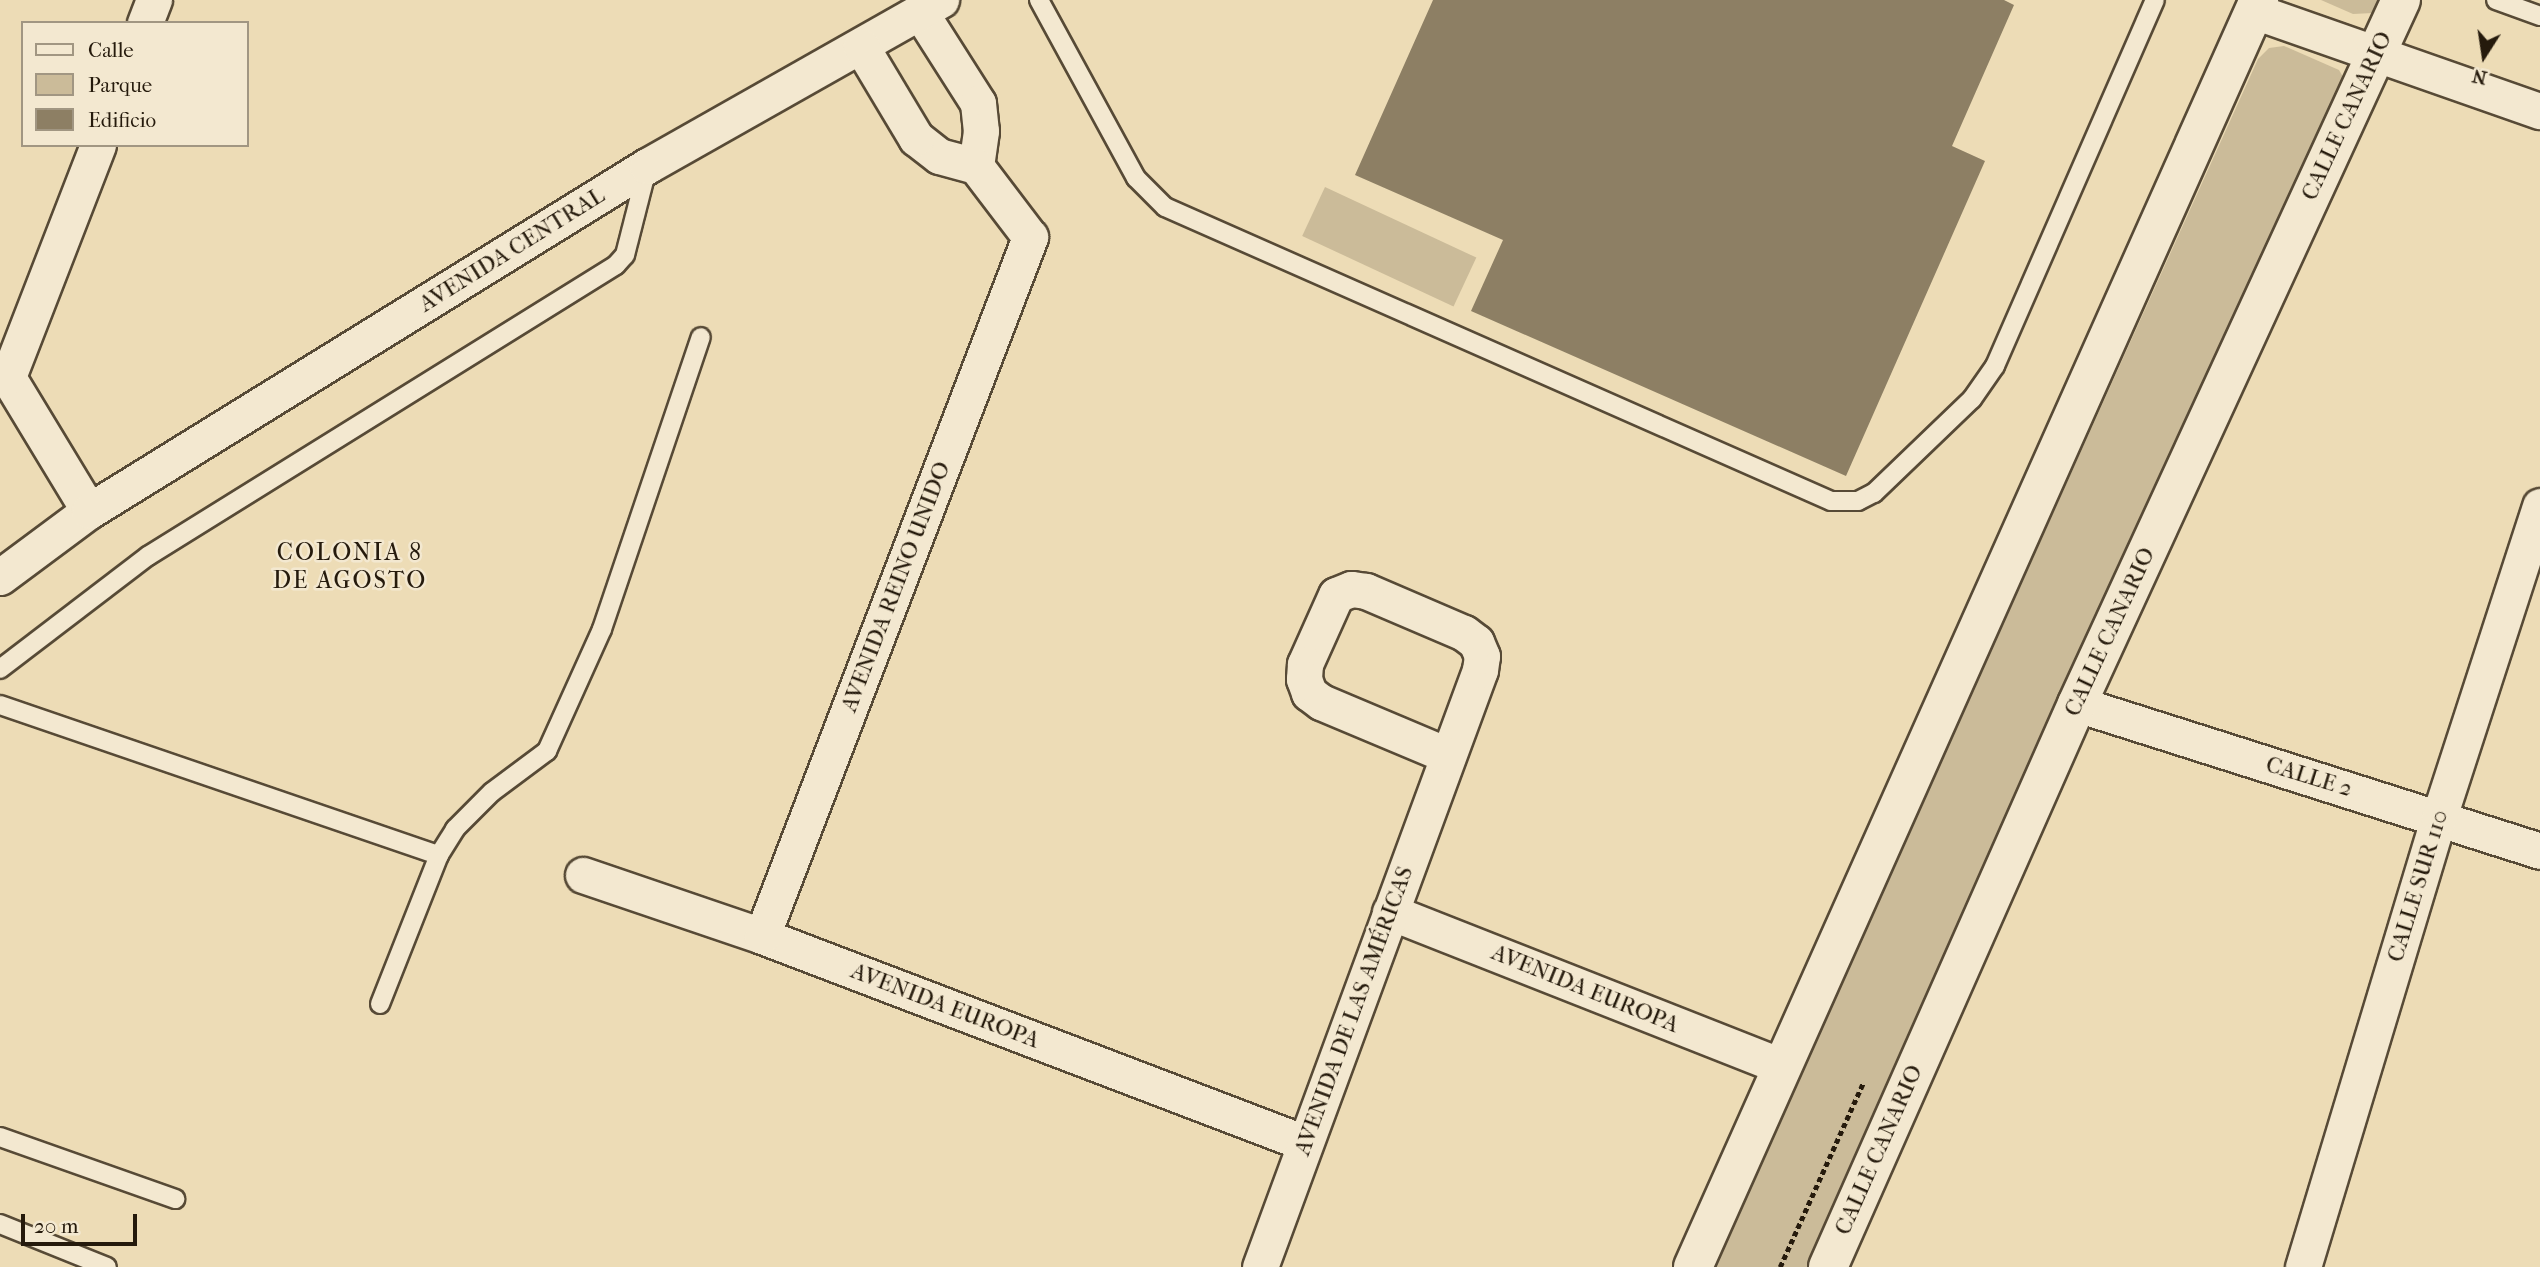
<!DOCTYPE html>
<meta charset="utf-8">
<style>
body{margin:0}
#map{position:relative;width:2540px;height:1267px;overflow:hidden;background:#eddcb6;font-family:"IM FELL French Canon",serif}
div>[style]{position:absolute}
.green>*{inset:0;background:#cbbb99;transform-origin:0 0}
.building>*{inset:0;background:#8d7f64}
.path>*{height:4.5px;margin-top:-2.25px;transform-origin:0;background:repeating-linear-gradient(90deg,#251a0c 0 5px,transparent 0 8.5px)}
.roads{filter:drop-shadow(2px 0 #574a36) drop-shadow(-2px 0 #574a36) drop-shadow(0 2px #574a36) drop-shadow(0 -2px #574a36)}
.service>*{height:18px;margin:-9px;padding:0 9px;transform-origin:9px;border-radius:9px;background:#f3e8d0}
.minor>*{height:35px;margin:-17.5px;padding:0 17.5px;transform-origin:17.5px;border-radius:17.5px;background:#f3e8d0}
.tertiary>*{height:38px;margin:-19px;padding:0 19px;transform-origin:19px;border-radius:19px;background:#f3e8d0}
span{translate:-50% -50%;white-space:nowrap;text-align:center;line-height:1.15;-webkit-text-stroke:5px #f3e8d0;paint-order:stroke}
.street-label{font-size:23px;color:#251a0c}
.neighbourhood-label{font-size:24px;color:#251a0c;letter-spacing:2px}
.legend{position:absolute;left:21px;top:21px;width:228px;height:126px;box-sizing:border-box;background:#f3e8d0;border:2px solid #a19682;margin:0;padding:9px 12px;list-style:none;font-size:21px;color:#251a0c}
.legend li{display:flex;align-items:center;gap:14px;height:35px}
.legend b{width:35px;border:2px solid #a19682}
.north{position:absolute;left:2449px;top:21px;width:70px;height:70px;-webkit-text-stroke:5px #f3e8d0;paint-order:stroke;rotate:192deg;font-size:19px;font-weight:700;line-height:28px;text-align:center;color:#251a0c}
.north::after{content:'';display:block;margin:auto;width:24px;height:32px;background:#251a0c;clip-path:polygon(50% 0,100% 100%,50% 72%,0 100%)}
.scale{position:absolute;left:21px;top:1214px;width:116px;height:32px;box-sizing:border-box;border:4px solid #251a0c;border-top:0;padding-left:9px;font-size:21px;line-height:24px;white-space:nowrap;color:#251a0c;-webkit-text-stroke:5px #f3e8d0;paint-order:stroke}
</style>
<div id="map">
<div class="green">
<i style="clip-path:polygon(2321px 0,2388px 0,2373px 13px,2353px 14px)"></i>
<i style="clip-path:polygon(2284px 46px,2339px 70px,2346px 82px,1817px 1267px,1713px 1267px,2258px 59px,2269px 48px)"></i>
<i style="left:1325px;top:187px;width:167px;height:54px;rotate:25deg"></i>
</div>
<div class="building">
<i style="clip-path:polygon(1433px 0,2004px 0,2014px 5px,1952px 146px,1985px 161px,1846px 476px,1471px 311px,1503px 240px,1355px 175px)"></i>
</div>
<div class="path">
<i style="left:1780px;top:1267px;width:202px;rotate:-65.7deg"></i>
</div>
<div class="roads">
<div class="service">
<i style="left:1039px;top:0;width:203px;rotate:61.4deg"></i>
<i style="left:1136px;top:178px;width:41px;rotate:45deg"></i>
<i style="left:1165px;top:207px;width:728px;rotate:23.82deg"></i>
<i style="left:1831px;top:501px;width:27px"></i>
<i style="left:1858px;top:501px;width:18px;rotate:-27deg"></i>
<i style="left:1874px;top:493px;width:136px;rotate:-43.8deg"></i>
<i style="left:1972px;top:399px;width:40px;rotate:-55.1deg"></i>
<i style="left:1995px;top:366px;width:399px;rotate:-66.4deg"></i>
<i style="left:2496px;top:0;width:47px;rotate:20deg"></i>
<i style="left:0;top:669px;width:186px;rotate:-37.4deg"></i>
<i style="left:148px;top:556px;width:551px;rotate:-31.87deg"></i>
<i style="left:616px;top:265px;width:13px;rotate:-48deg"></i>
<i style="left:625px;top:255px;width:89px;rotate:-75.7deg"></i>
<i style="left:0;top:705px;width:464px;rotate:18.9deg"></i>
<i style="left:380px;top:1004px;width:160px;rotate:-68.4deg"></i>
<i style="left:439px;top:855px;width:31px;rotate:-58deg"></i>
<i style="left:455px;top:829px;width:52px;rotate:-45deg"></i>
<i style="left:492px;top:792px;width:69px;rotate:-36.7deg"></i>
<i style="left:547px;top:751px;width:134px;rotate:-65.7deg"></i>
<i style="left:602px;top:629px;width:308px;rotate:-71.3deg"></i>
<i style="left:0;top:1137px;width:186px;rotate:19.5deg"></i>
<i style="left:0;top:1224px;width:115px;rotate:21.9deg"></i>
</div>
<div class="minor">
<i style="left:2254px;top:11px;width:303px;rotate:19.3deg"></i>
<i style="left:920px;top:12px;width:108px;rotate:57.5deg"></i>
<i style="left:978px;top:103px;width:28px;rotate:84deg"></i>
<i style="left:981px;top:131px;width:35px;rotate:98deg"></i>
<i style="left:145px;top:23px;width:25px;rotate:-69deg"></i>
<i style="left:89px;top:511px;width:157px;rotate:-121.2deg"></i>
<i style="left:8px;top:377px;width:249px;rotate:-68.8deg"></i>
<i style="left:0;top:577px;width:111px;rotate:-36.6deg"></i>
<i style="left:89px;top:511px;width:656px;rotate:-31.73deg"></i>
<i style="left:647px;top:166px;width:338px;rotate:-29.5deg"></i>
<i style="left:2077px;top:704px;width:486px;rotate:17.6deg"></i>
<i style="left:583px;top:875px;width:189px;rotate:18.8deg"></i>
<i style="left:762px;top:936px;width:581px;rotate:20.87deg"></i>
<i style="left:1390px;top:912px;width:420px;rotate:21.5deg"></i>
<i style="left:762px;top:936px;width:749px;rotate:-69.02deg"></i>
<i style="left:1030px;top:237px;width:89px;rotate:-127.3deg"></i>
<i style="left:976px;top:166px;width:38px;rotate:-165deg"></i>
<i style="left:939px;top:156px;width:29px;rotate:-142deg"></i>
<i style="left:916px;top:138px;width:107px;rotate:-120.9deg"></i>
<i style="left:1260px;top:1267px;width:636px;rotate:-69.77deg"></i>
<i style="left:1480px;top:670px;width:14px;rotate:-82deg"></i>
<i style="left:1482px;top:656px;width:15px;rotate:-113deg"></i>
<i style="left:1476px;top:642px;width:15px;rotate:-143deg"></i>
<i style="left:1464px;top:633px;width:107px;rotate:-156.8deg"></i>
<i style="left:1366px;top:591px;width:15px;rotate:-172deg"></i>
<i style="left:1351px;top:589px;width:16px;rotate:158deg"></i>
<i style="left:1336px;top:595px;width:76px;rotate:114.2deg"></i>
<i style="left:1305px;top:664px;width:15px;rotate:94deg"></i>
<i style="left:1304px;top:679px;width:15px;rotate:70deg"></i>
<i style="left:1309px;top:693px;width:15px;rotate:37deg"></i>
<i style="left:1321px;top:702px;width:137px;rotate:22.8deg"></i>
<i style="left:2303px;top:1267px;width:470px;rotate:-73.2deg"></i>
<i style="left:2439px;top:817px;width:327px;rotate:-72deg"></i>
</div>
<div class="tertiary">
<i style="left:1693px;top:1267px;width:1388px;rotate:-65.93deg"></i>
<i style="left:1828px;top:1267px;width:616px;rotate:-66.14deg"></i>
<i style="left:2077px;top:704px;width:775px;rotate:-65.29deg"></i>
</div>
</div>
<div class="street-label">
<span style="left:2347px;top:116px;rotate:-65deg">CALLE CANARIO</span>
<span style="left:512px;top:250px;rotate:-32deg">AVENIDA CENTRAL</span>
<span style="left:896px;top:587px;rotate:-69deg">AVENIDA REINO UNIDO</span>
<span style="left:2110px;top:632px;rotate:-65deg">CALLE CANARIO</span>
<span style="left:2309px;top:777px;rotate:17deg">CALLE 2</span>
<span style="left:2418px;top:886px;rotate:-73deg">CALLE SUR 110</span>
<span style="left:1585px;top:989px;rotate:22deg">AVENIDA EUROPA</span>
<span style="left:945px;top:1006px;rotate:21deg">AVENIDA EUROPA</span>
<span style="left:1354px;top:1011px;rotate:-70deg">AVENIDA DE LAS AMÉRICAS</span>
<span style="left:1879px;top:1150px;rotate:-66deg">CALLE CANARIO</span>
</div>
<div class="neighbourhood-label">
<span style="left:350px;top:567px">COLONIA 8<br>DE AGOSTO</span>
</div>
<ul class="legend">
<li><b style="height:9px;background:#f3e8d0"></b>Calle</li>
<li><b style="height:19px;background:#cbbb99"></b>Parque</li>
<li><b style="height:19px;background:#8d7f64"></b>Edificio</li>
</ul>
<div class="north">N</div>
<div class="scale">20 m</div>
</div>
